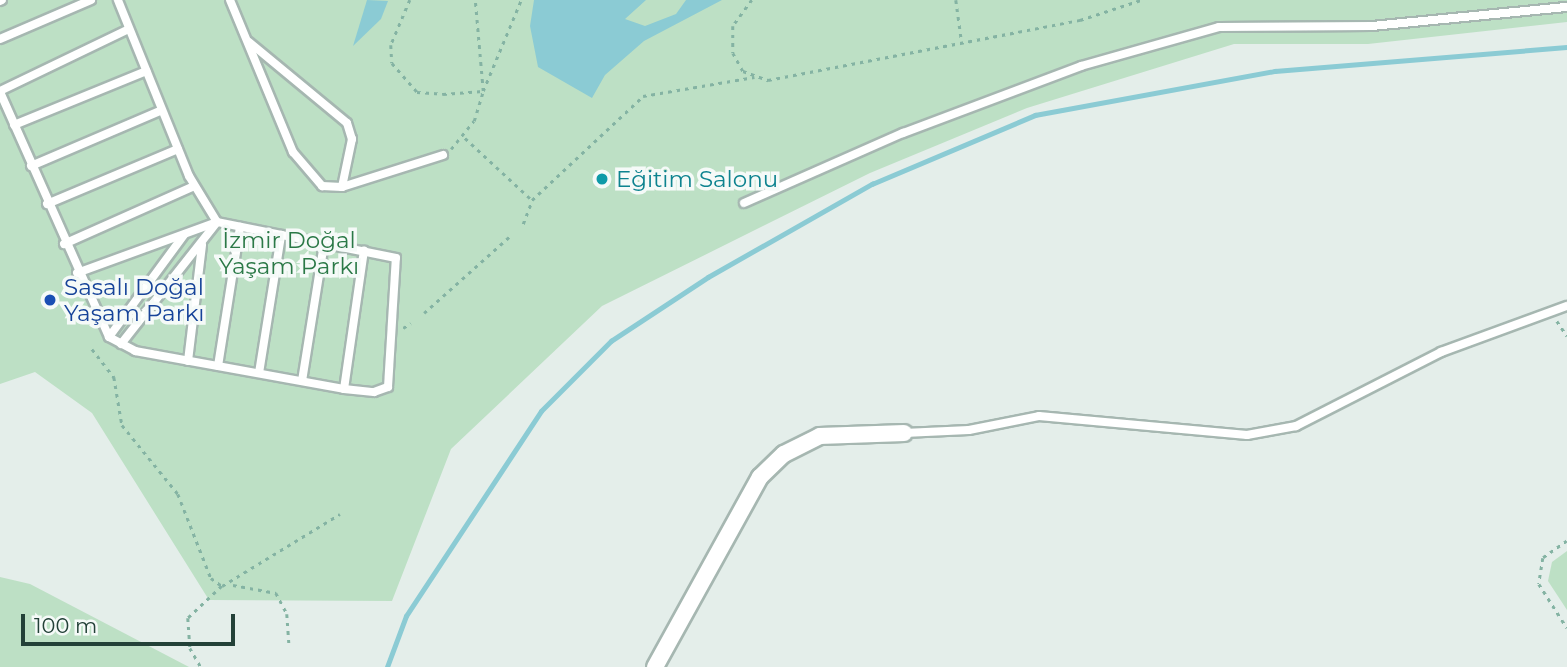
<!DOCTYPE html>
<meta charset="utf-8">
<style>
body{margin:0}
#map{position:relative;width:1567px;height:667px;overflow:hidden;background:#e4eeea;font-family:Montserrat,sans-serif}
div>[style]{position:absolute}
.green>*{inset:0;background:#bde0c5}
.water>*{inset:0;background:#8bcbd4}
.stream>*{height:4.5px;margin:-2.25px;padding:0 2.25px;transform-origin:2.25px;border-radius:2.25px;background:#8bcbd4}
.path>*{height:2.5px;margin-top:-1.25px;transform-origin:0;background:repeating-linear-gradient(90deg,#84b3a3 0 3.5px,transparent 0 8.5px)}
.roads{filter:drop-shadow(2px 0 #a6b7b1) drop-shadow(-2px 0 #a6b7b1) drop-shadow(0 2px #a6b7b1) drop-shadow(0 -2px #a6b7b1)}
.service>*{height:8px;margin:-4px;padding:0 4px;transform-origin:4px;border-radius:4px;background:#fff}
.minor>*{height:16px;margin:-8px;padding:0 8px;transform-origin:8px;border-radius:8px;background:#fff}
.dots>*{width:19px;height:19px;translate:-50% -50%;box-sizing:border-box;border:4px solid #f5faf8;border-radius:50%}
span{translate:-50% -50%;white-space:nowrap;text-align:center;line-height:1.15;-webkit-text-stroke:7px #f5faf8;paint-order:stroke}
.culture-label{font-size:23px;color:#0d838f}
.left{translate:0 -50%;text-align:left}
.park-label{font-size:23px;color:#2b7947}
.transit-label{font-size:23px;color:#164399}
.scale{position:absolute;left:21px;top:614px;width:214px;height:32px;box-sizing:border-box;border:4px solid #234138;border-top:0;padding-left:9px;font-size:21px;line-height:24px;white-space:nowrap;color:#234138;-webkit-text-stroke:5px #f5faf8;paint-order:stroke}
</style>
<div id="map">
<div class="green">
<i style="clip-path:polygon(0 0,1567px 0,1567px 22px,1368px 44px,1234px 44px,1027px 108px,870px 173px,602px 306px,451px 449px,392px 601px,209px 600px,92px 413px,35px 372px,0 384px)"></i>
<i style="clip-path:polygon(1567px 551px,1567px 610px,1548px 581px,1552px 562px)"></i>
<i style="clip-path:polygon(0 577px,30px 584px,189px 667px,0 667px)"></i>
</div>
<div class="water">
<i style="clip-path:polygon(367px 0,388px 1px,381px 19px,353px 46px)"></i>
<i style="clip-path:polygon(534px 0,646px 0,625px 19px,645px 26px,676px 14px,686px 0,722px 0,644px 41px,605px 75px,592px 98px,538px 67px,530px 26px)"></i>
</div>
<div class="stream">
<i style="left:387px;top:667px;width:54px;rotate:-69.6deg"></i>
<i style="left:406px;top:616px;width:245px;rotate:-56.6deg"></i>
<i style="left:541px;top:411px;width:99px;rotate:-45deg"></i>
<i style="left:611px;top:341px;width:116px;rotate:-33.4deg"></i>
<i style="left:708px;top:277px;width:189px;rotate:-29.6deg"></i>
<i style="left:872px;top:184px;width:177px;rotate:-22.9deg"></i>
<i style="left:1035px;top:115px;width:244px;rotate:-10.4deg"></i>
<i style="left:1275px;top:71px;width:293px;rotate:-4.7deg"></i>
</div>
<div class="path">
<i style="left:410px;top:0;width:49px;rotate:112.9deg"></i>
<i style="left:391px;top:45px;width:18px;rotate:87deg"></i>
<i style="left:392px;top:63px;width:38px;rotate:49deg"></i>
<i style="left:417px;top:92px;width:26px;rotate:4deg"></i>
<i style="left:443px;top:94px;width:40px;rotate:-4.3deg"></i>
<i style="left:483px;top:91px;width:99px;rotate:-67.3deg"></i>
<i style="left:752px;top:0;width:32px;rotate:126deg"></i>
<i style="left:733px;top:26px;width:27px;rotate:90deg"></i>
<i style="left:733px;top:53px;width:21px;rotate:61deg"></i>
<i style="left:743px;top:71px;width:27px;rotate:20deg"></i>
<i style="left:768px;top:80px;width:318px;rotate:-10.9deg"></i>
<i style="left:1080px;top:20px;width:64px;rotate:-18.2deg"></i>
<i style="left:956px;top:0;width:44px;rotate:82.2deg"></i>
<i style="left:465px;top:138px;width:91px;rotate:42.8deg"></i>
<i style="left:451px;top:149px;width:36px;rotate:-51deg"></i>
<i style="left:474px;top:121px;width:31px;rotate:-73deg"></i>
<i style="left:483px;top:91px;width:91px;rotate:-95deg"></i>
<i style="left:523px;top:224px;width:26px;rotate:-69deg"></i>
<i style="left:532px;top:200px;width:152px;rotate:-43.1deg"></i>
<i style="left:643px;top:96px;width:113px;rotate:-9.7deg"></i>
<i style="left:424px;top:313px;width:114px;rotate:-41.8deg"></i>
<i style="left:1557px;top:321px;width:18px;rotate:56deg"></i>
<i style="left:403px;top:328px;width:9px;rotate:-32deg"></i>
<i style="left:92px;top:349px;width:36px;rotate:52deg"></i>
<i style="left:114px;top:377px;width:49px;rotate:80.5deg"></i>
<i style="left:122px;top:425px;width:89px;rotate:50.9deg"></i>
<i style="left:178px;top:494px;width:90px;rotate:68.6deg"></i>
<i style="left:211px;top:578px;width:14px;rotate:36deg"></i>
<i style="left:222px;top:586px;width:47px;rotate:136.7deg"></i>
<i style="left:188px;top:618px;width:30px;rotate:86deg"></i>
<i style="left:190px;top:648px;width:22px;rotate:60deg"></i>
<i style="left:1567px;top:541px;width:29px;rotate:145deg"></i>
<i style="left:1543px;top:558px;width:26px;rotate:99deg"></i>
<i style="left:1539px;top:584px;width:52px;rotate:57.5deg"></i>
<i style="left:233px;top:585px;width:44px;rotate:10.5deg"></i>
<i style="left:276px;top:593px;width:24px;rotate:62deg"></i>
<i style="left:287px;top:614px;width:30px;rotate:86deg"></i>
<i style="left:222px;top:586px;width:138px;rotate:-31.4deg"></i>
</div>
<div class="roads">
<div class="service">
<i style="left:230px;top:0;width:165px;rotate:67.5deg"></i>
<i style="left:293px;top:152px;width:45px;rotate:49.5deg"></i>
<i style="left:322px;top:186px;width:20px;rotate:3deg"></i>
<i style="left:342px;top:187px;width:106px;rotate:-17.6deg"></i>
<i style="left:0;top:1px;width:2px;rotate:-27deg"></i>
<i style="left:0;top:39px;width:99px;rotate:-23.2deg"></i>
<i style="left:249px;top:42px;width:127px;rotate:39.6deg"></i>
<i style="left:347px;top:123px;width:17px;rotate:73deg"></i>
<i style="left:352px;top:139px;width:49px;rotate:101.8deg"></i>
<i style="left:0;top:91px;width:143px;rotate:-25.7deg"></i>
<i style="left:0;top:92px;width:268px;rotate:66deg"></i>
<i style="left:109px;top:337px;width:30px;rotate:28deg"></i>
<i style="left:135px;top:351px;width:212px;rotate:10.3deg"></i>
<i style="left:344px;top:389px;width:30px;rotate:6deg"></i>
<i style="left:374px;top:392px;width:15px;rotate:-20deg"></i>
<i style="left:388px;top:387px;width:129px;rotate:-86.5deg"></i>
<i style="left:396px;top:258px;width:183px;rotate:-168.6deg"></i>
<i style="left:217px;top:222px;width:54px;rotate:-121.3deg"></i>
<i style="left:189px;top:176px;width:190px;rotate:-112deg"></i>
<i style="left:14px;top:125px;width:143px;rotate:-22.2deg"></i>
<i style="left:31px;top:166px;width:142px;rotate:-23.1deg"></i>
<i style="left:744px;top:203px;width:174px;rotate:-23.8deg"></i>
<i style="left:903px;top:133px;width:190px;rotate:-20.6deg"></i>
<i style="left:1081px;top:66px;width:143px;rotate:-15.8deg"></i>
<i style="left:1219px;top:27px;width:153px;rotate:-0.4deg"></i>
<i style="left:1372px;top:26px;width:196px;rotate:-5.6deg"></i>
<i style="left:47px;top:204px;width:142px;rotate:-22.8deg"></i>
<i style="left:64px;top:244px;width:142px;rotate:-24deg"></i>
<i style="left:77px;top:273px;width:149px;rotate:-20deg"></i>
<i style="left:109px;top:337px;width:127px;rotate:-53.7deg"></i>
<i style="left:121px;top:344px;width:155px;rotate:-51.8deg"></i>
<i style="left:188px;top:361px;width:117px;rotate:-83.1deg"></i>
<i style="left:218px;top:366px;width:141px;rotate:-81deg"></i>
<i style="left:259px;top:373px;width:140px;rotate:-80.9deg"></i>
<i style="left:302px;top:381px;width:140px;rotate:-80.9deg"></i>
<i style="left:344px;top:389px;width:140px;rotate:-81.8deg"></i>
<i style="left:904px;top:433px;width:65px;rotate:-2.6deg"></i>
<i style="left:969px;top:430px;width:71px;rotate:-11.3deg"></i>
<i style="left:1039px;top:416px;width:209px;rotate:5.2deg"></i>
<i style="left:1247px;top:435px;width:50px;rotate:-10.4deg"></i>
<i style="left:1296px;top:426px;width:163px;rotate:-27deg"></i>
<i style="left:1441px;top:352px;width:134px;rotate:-20.1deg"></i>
</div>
<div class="minor">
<i style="left:655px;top:667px;width:217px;rotate:-61.1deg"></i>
<i style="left:760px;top:477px;width:33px;rotate:-44deg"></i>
<i style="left:784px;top:454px;width:40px;rotate:-26.6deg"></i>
<i style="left:820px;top:436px;width:84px;rotate:-2deg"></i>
</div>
</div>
<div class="dots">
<i style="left:602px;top:179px;background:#0f9aa8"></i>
<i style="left:50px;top:300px;background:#1a4fb4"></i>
</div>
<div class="culture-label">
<span class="left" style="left:616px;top:179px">Eğitim Salonu</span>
</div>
<div class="park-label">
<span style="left:289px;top:253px">İzmir Doğal<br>Yaşam Parkı</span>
</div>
<div class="transit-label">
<span class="left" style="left:64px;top:300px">Sasalı Doğal<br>Yaşam Parkı</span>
</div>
<div class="scale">100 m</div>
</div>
